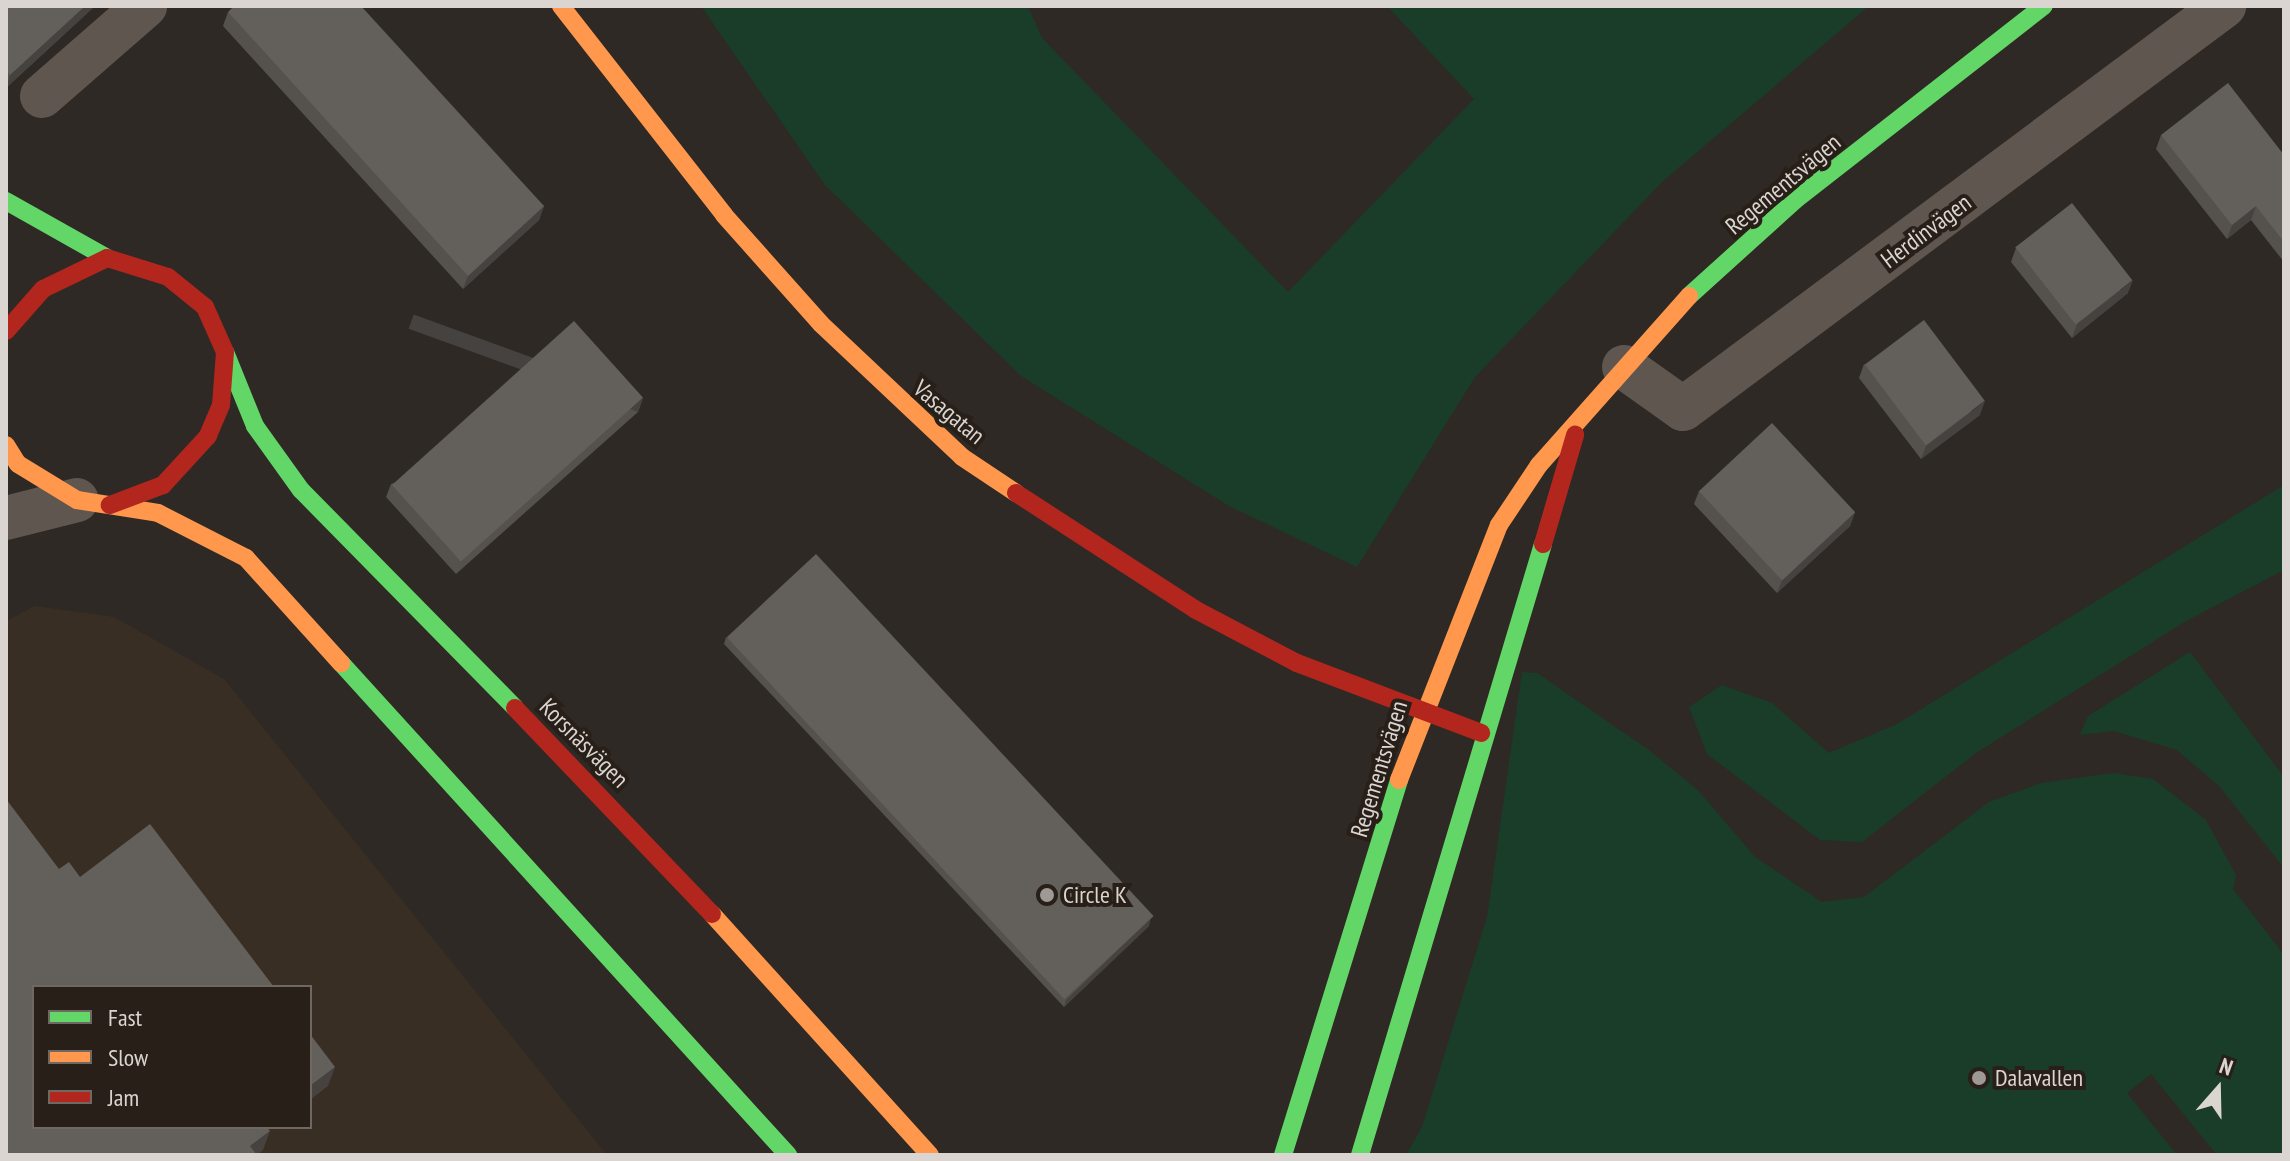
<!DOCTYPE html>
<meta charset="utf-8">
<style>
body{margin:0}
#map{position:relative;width:2290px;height:1161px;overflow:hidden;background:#2e2924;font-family:"PT Sans Narrow",sans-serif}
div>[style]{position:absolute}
.built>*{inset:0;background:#392e23}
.green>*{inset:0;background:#193d28}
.street>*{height:44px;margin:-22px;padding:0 22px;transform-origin:22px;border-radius:22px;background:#5f574f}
.fast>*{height:18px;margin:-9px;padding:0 9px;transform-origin:9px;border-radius:9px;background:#63d668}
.slow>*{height:18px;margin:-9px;padding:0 9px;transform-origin:9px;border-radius:9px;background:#ff974d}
.jam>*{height:18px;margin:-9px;padding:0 9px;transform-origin:9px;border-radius:9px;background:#b3261e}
.wall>*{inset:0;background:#55524e}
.shaded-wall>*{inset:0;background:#454240;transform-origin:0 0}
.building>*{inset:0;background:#635f5b;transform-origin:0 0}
.dots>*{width:22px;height:22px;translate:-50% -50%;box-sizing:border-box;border:4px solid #271f18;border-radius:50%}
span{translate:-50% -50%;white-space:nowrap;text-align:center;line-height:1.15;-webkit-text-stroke:8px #271f18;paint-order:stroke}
.street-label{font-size:24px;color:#dad5d0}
.poi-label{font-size:24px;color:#dad5d0}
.left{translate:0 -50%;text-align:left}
.frame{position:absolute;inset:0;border:8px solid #dad5d0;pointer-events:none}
.legend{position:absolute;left:32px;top:985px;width:280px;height:144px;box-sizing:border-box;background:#271f18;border:2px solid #6f6862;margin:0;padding:10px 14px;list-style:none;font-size:24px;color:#dad5d0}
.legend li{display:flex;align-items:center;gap:16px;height:40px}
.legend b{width:40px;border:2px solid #6f6862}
.north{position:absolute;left:2178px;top:1049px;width:80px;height:80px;-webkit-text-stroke:6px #271f18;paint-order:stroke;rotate:20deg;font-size:22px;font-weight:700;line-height:32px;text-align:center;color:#dad5d0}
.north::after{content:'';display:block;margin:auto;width:28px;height:36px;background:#dad5d0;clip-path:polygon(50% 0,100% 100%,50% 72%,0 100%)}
</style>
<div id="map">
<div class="built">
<i style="clip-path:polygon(evenodd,35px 606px,114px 617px,224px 679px,607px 1155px,6px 1155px,6px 621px,35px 606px,34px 987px,310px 987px,310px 1127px,34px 1127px,34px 987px)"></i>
</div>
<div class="green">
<i style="clip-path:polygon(701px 6px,1028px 6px,1042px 38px,1288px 292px,1474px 99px,1387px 6px,1869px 6px,1662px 182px,1475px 377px,1357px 567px,1229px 506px,1021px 376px,825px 185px)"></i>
<i style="clip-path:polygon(2284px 485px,2284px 570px,2186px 621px,1976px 753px,1862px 842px,1820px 840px,1707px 754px,1689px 707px,1722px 685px,1772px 703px,1829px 753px,1897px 724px)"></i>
<i style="clip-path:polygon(2190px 652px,2284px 777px,2284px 868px,2220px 787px,2177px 750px,2114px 731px,2080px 735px,2088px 716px)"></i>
<i style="clip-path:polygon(1522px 672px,1537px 673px,1646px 748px,1698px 790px,1755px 857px,1822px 902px,1864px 897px,1989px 802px,2041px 783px,2113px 773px,2153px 779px,2206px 820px,2236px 875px,2233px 889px,2284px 955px,2284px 1155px,2217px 1155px,2151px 1074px,2127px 1093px,2177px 1155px,1406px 1155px,1422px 1127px,1487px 917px)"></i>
</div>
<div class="street">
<i style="left:42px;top:96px;width:137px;rotate:-41.1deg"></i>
<i style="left:1624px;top:367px;width:72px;rotate:35.4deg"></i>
<i style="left:1683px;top:409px;width:675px;rotate:-36.68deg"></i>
<i style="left:6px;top:518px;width:73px;rotate:-14.2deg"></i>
</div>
<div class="fast">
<i style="left:6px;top:201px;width:116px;rotate:29.4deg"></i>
<i style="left:1689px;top:296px;width:142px;rotate:-42.1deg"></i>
<i style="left:1794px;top:201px;width:317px;rotate:-38deg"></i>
<i style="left:225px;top:352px;width:80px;rotate:67.9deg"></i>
<i style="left:255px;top:426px;width:79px;rotate:54.3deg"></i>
<i style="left:301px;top:490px;width:305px;rotate:45.5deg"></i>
<i style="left:341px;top:663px;width:665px;rotate:47.74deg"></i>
<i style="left:1283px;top:1155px;width:393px;rotate:-72.8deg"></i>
<i style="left:1360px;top:1155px;width:638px;rotate:-73.33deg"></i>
</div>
<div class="slow">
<i style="left:561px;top:6px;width:265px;rotate:52deg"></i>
<i style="left:724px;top:215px;width:146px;rotate:48.3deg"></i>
<i style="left:821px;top:324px;width:194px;rotate:43.3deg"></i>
<i style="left:962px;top:457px;width:65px;rotate:33.7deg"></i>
<i style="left:6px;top:445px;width:22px;rotate:58deg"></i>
<i style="left:18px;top:464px;width:69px;rotate:31.4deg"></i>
<i style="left:77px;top:500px;width:82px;rotate:9.1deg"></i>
<i style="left:158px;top:513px;width:99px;rotate:27.1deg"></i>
<i style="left:246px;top:558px;width:142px;rotate:47.9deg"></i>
<i style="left:1399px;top:780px;width:274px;rotate:-68.6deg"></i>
<i style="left:1499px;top:525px;width:72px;rotate:-56.3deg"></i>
<i style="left:1539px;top:465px;width:226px;rotate:-48.4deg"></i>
<i style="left:712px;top:914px;width:325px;rotate:47.9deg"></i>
</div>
<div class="jam">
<i style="left:6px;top:331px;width:56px;rotate:-48.6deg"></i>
<i style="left:43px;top:289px;width:71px;rotate:-25.8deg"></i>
<i style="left:107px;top:258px;width:64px;rotate:17.3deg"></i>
<i style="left:168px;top:277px;width:48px;rotate:39deg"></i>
<i style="left:205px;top:307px;width:49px;rotate:66deg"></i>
<i style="left:225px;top:352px;width:53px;rotate:94.3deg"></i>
<i style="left:221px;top:405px;width:34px;rotate:113deg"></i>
<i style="left:208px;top:436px;width:67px;rotate:132.6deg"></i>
<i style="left:163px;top:485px;width:57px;rotate:159.3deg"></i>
<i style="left:1016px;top:493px;width:215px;rotate:33deg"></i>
<i style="left:1196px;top:610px;width:114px;rotate:27.7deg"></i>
<i style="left:1297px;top:663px;width:197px;rotate:20.8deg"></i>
<i style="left:1543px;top:544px;width:114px;rotate:-73.6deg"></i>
<i style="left:515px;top:708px;width:285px;rotate:46.3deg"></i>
</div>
<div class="wall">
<i style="clip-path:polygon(6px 6px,95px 6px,6px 88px)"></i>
<i style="clip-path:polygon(228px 12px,544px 206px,539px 220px,463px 289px,223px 26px)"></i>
<i style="clip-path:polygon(2161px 135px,2284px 155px,2284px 262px,2251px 220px,2227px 239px,2156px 149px)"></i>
<i style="clip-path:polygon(2016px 248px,2128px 293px,2072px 338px,2011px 262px)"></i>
<i style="clip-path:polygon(1864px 364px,1980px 415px,1921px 459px,1859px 378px)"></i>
<i style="clip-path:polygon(643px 398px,638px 412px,456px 574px,386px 497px,391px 484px)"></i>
<i style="clip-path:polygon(1699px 491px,1855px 512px,1850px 526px,1777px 593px,1694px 504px)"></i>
<i style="clip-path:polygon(726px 637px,1149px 926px,1064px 1007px,724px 644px)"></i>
</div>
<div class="shaded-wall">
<i style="clip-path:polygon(85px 6px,95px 6px,6px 88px,10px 75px)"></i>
<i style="clip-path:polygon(544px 206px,539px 220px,463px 289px,468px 276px)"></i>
<i style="clip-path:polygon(2256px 206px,2251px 220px,2227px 239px,2232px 225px)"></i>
<i style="clip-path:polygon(2133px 280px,2128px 293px,2072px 338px,2077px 324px)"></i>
<i style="left:643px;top:398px;width:15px;height:244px;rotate:110deg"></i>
<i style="clip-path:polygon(1985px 401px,1980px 415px,1921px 459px,1926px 446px)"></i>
<i style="clip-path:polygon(1855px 512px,1850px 526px,1777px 593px,1782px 580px)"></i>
<i style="clip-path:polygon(1151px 918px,1149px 926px,1064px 1007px,1066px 1000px)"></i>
<i style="clip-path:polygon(335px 1067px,328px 1086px,310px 1100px,310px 1086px)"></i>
<i style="clip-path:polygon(270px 1131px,263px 1150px,257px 1155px,250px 1146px)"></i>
</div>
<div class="building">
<i style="clip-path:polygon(6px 6px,85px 6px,10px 75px,6px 70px)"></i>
<i style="clip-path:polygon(234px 6px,361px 6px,544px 206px,468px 276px,228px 12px)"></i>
<i style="clip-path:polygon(2228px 83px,2284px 155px,2284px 242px,2256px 206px,2232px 225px,2161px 135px)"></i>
<i style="left:2072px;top:203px;width:98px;height:72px;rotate:52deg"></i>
<i style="left:1924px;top:320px;width:101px;height:74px;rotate:53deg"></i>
<i style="left:574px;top:321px;width:103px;height:245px;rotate:48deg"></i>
<i style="left:1772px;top:423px;width:122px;height:100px;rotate:47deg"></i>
<i style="left:816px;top:554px;width:495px;height:122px;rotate:47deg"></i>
<i style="clip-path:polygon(6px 799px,59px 869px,69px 862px,80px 877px,150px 824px,274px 987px,34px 987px,34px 1127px,267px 1127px,270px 1131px,250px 1146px,257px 1155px,6px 1155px)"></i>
<i style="clip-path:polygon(310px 1034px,335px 1067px,310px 1086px)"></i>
</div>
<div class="dots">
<i style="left:1047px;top:895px;background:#9e9994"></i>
<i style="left:1979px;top:1078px;background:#9e9994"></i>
</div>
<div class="street-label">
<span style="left:1783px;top:184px;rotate:-40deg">Regementsvägen</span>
<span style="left:1926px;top:231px;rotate:-37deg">Herdinvägen</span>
<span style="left:949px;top:412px;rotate:40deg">Vasagatan</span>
<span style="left:584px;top:743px;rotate:45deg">Korsnäsvägen</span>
<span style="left:1379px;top:769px;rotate:-73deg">Regementsvägen</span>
</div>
<div class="poi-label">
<span class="left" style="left:1063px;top:895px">Circle K</span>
<span class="left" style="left:1995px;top:1078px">Dalavallen</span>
</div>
<div class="frame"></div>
<ul class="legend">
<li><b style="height:10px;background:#63d668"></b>Fast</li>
<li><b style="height:10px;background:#ff974d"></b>Slow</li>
<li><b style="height:10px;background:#b3261e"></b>Jam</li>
</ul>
<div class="north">N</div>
</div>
